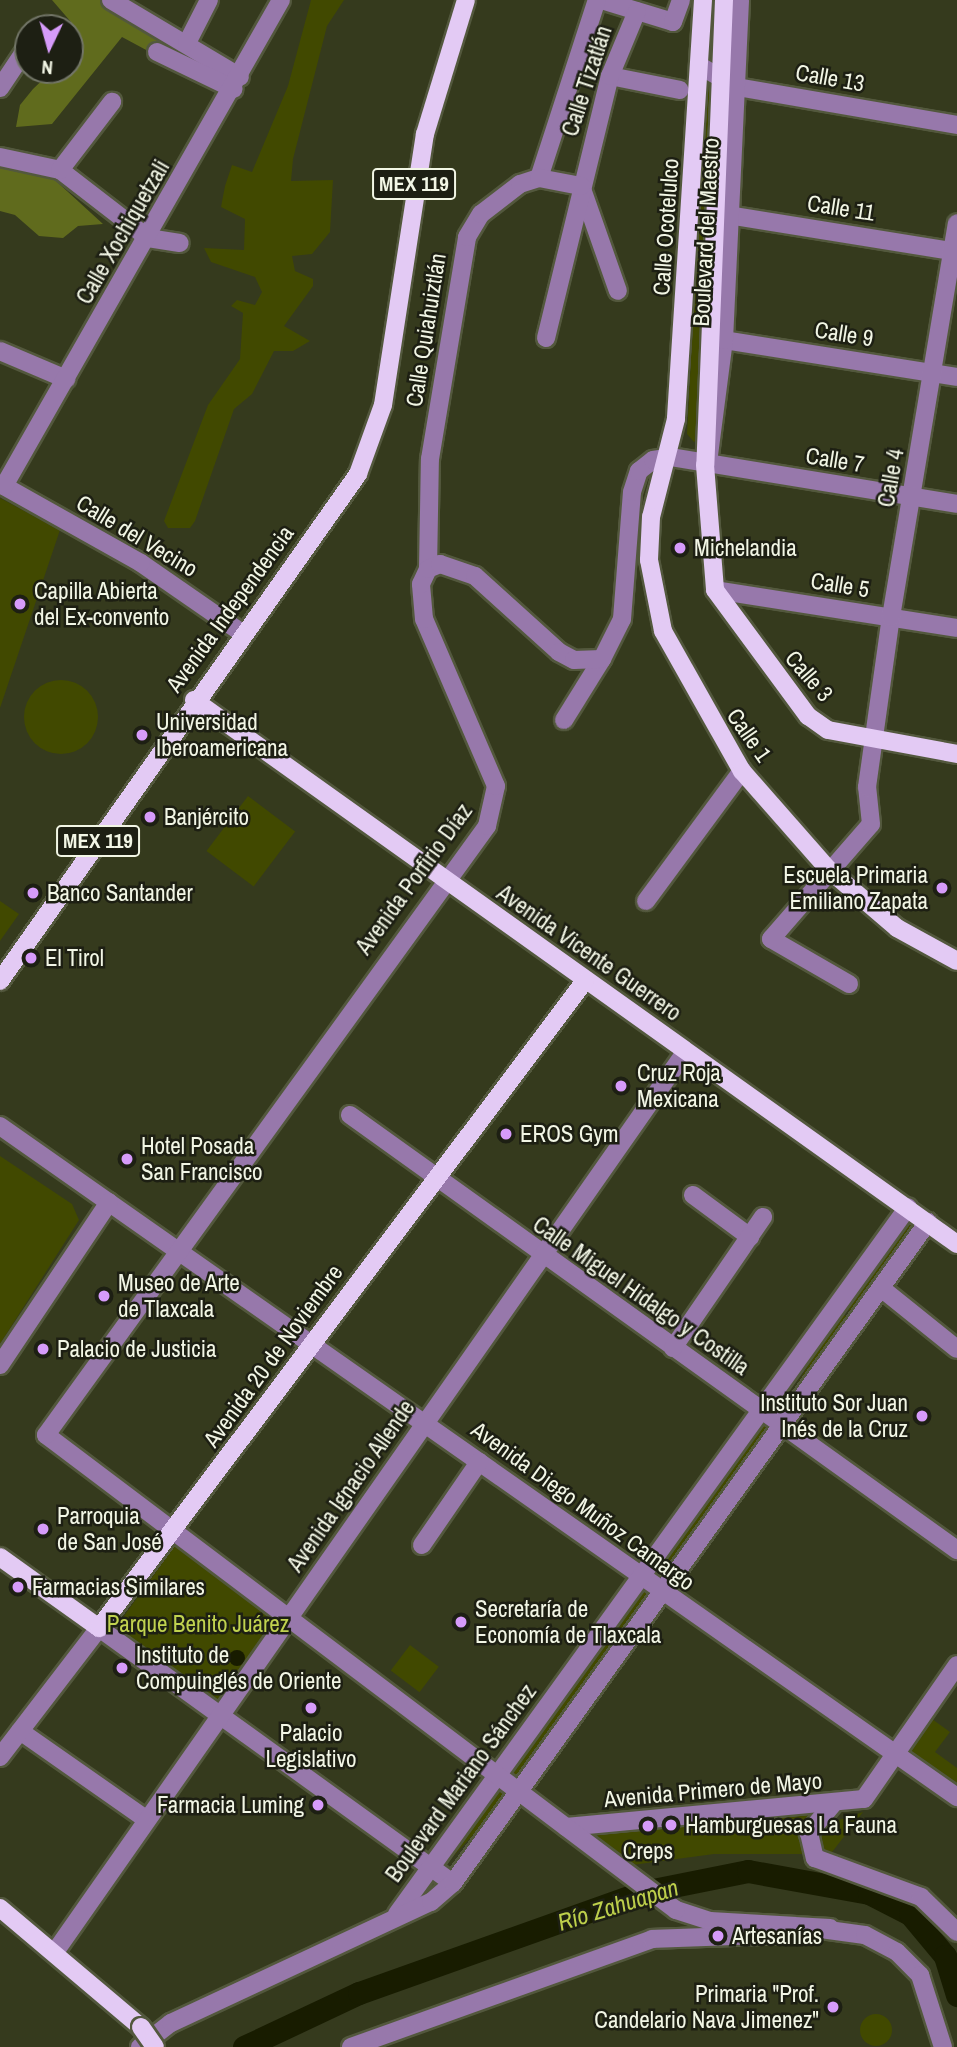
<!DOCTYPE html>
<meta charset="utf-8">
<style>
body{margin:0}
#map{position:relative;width:957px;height:2047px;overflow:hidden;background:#353a1d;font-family:"Archivo Narrow",sans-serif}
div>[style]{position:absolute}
.green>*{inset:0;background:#414900;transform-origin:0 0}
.round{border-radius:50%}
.forest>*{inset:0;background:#606b1d}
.water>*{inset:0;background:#181c00}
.river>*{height:23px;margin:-11.5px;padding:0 11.5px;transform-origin:11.5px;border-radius:11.5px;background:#181c00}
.roads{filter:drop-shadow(2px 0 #53583d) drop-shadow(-2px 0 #53583d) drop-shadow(0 2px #53583d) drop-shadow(0 -2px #53583d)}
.minor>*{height:18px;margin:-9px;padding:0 9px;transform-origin:9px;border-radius:9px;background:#9778ab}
.major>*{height:18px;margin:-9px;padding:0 9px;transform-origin:9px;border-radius:9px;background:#e3caf4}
.bridges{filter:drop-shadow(2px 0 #53583d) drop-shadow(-2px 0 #53583d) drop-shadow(0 2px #53583d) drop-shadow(0 -2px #53583d)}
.major-bridge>*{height:18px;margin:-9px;padding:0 9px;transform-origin:9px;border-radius:9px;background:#e3caf4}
.dots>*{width:19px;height:19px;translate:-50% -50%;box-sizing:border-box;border:4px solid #1d1f13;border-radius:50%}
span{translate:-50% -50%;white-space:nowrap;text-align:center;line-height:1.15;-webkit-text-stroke:5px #1d1f13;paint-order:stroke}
.shield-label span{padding:2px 5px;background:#1d1f13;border:2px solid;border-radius:5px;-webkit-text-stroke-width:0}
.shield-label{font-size:21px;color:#f2f6e5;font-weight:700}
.street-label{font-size:23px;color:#f2f6e5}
.poi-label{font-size:23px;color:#f2f6e5}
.left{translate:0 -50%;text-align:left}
.right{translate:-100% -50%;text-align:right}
.park-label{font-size:23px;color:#c0d24f}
.water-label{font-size:24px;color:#bdcf4b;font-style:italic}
.north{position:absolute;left:14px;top:14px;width:70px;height:70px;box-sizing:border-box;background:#1d1f13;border:2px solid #727567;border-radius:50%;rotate:185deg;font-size:19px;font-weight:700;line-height:28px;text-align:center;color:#f2f6e5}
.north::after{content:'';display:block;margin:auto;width:24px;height:32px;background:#d69bfa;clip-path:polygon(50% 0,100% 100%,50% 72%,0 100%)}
</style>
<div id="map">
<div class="green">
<i style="clip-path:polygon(311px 0,344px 0,327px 26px,293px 159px,291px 181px,333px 180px,330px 232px,312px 254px,292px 256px,295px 271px,313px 279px,313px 286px,284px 326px,310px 341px,293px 351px,274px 351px,252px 394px,234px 409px,195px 521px,190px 528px,168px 528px,164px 521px,208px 405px,240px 359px,243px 313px,231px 306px,237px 300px,255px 305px,262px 292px,255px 277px,211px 262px,204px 248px,244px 250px,245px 219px,221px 207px,225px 186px,232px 165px,252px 172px,288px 86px)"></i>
<i style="clip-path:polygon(710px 0,721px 0,703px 436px,694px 442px,687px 434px)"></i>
<i style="clip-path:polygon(0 498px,60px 530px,0 708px)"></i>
<i class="round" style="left:24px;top:680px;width:74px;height:74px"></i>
<i style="left:248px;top:796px;width:59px;height:69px;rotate:37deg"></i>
<i style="clip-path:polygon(0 901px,19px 914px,0 941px)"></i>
<i style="clip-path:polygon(0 1156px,72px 1204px,79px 1220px,0 1344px)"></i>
<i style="left:905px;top:1220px;width:16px;height:106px;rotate:35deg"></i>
<i style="left:839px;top:1312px;width:16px;height:117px;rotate:30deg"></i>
<i style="clip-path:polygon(759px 1417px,775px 1429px,664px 1580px,655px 1573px)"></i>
<i style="left:177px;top:1543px;width:128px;height:107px;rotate:36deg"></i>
<i style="clip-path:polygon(643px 1588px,652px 1597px,520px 1780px,504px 1772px)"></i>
<i style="left:410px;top:1645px;width:36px;height:32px;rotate:37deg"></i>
<i style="clip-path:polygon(932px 1719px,950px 1732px,935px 1752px,957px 1768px,957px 1783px,910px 1752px)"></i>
<i style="left:495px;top:1785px;width:18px;height:96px;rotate:43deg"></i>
<i style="clip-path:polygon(812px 1808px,803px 1854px,714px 1854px,632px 1865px,590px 1830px)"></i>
<i style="clip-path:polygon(863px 1812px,829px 1856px,819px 1854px,813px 1844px,818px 1827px)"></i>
<i class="round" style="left:860px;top:2014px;width:32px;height:32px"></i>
</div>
<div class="forest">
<i style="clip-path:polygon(52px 0,105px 0,208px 59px,189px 73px,122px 37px,52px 124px,16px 127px,20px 105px,33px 89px,53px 70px,70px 70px,71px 22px)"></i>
<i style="clip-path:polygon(0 163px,55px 180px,103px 224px,78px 226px,63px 238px,39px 236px,15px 215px,0 211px)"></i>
</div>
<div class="water">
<i class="round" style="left:229px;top:1650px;width:16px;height:16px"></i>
</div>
<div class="river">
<i style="left:244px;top:2047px;width:127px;rotate:-25.2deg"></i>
<i style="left:359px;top:1993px;width:301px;rotate:-19.6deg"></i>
<i style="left:643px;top:1892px;width:107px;rotate:-11.3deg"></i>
<i style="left:748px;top:1871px;width:123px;rotate:10.3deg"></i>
<i style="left:869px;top:1893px;width:46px;rotate:27.1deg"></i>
<i style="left:910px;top:1914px;width:55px;rotate:50.2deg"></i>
<i style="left:945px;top:1956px;width:41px;rotate:72.9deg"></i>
</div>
<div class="roads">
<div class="minor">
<i style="left:111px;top:0;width:150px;rotate:30.8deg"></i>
<i style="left:601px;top:0;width:75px;rotate:17deg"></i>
<i style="left:673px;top:22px;width:23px;rotate:-70deg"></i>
<i style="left:187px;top:43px;width:48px;rotate:-62.9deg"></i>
<i style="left:157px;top:52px;width:85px;rotate:25.7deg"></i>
<i style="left:700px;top:66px;width:43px;rotate:29.6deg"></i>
<i style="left:737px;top:87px;width:223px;rotate:9.8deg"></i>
<i style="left:610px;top:76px;width:71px;rotate:11.3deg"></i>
<i style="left:0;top:88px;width:50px;rotate:-56.3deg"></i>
<i style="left:0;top:157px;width:61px;rotate:12.2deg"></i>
<i style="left:60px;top:170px;width:111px;rotate:37.7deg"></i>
<i style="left:148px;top:238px;width:32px;rotate:9deg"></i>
<i style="left:60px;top:170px;width:86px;rotate:-52.6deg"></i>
<i style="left:539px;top:178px;width:187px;rotate:-72deg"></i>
<i style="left:581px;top:186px;width:111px;rotate:70.6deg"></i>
<i style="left:722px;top:214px;width:238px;rotate:9.2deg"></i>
<i style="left:546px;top:338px;width:270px;rotate:-76.3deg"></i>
<i style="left:610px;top:76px;width:70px;rotate:-67.4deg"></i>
<i style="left:724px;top:340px;width:236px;rotate:9deg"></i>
<i style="left:0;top:351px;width:72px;rotate:23deg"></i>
<i style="left:709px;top:455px;width:116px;rotate:-82.6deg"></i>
<i style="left:724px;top:340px;width:340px;rotate:-87.3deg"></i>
<i style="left:428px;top:569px;width:110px;rotate:-89deg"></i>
<i style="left:430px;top:459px;width:225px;rotate:-80.5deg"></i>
<i style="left:467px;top:237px;width:27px;rotate:-59deg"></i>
<i style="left:481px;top:214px;width:49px;rotate:-37.6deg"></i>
<i style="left:520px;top:184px;width:20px;rotate:-18deg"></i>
<i style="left:539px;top:178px;width:43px;rotate:10.8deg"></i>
<i style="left:715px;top:590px;width:245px;rotate:8.9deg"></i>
<i style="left:242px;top:633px;width:123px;rotate:-145.3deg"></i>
<i style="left:141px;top:563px;width:157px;rotate:-150.7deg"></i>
<i style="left:4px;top:486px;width:559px;rotate:-60.32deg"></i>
<i style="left:564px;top:720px;width:72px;rotate:-58.1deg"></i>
<i style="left:646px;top:901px;width:162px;rotate:-53.6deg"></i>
<i style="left:849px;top:984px;width:90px;rotate:-150deg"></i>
<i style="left:771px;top:939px;width:152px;rotate:-49deg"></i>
<i style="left:871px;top:824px;width:37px;rotate:-96deg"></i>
<i style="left:867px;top:787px;width:172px;rotate:-82deg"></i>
<i style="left:891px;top:617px;width:399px;rotate:-80.5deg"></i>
<i style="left:350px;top:1115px;width:747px;rotate:35.63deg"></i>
<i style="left:0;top:1126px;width:1169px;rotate:35.04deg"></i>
<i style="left:693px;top:1195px;width:71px;rotate:36.4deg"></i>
<i style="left:881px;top:1288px;width:97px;rotate:38.8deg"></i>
<i style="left:673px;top:1348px;width:159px;rotate:-55.5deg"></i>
<i style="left:0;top:1365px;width:196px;rotate:-56.2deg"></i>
<i style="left:422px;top:1545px;width:101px;rotate:-55.5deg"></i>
<i style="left:20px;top:1731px;width:155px;rotate:35deg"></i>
<i style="left:0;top:1757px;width:163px;rotate:-52.5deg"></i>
<i style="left:99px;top:1628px;width:436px;rotate:35.8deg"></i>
<i style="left:833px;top:1804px;width:38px;rotate:130deg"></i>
<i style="left:809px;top:1833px;width:26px;rotate:77deg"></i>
<i style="left:815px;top:1858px;width:113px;rotate:20.2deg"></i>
<i style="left:921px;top:1897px;width:50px;rotate:44.2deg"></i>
<i style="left:566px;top:1827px;width:299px;rotate:-5.4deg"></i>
<i style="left:864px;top:1799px;width:163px;rotate:-55.2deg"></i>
<i style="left:397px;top:1914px;width:872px;rotate:-54.14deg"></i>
<i style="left:830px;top:1928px;width:120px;rotate:-176.7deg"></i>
<i style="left:710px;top:1921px;width:36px;rotate:-162deg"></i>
<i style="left:676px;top:1910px;width:789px;rotate:-142.98deg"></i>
<i style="left:46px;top:1435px;width:752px;rotate:-54.09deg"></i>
<i style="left:487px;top:826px;width:41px;rotate:-77.3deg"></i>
<i style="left:496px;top:786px;width:182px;rotate:-113.3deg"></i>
<i style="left:424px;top:619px;width:35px;rotate:-95deg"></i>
<i style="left:421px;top:584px;width:17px;rotate:-65deg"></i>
<i style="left:428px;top:569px;width:13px;rotate:-23deg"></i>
<i style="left:440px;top:564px;width:37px;rotate:19deg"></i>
<i style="left:475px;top:576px;width:113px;rotate:42.1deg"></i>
<i style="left:559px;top:652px;width:17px;rotate:28deg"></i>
<i style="left:574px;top:660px;width:28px;rotate:-2deg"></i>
<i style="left:602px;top:659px;width:45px;rotate:-63.4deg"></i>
<i style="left:622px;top:619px;width:127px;rotate:-85.5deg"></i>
<i style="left:632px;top:492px;width:22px;rotate:-72deg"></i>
<i style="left:639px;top:471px;width:18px;rotate:-38deg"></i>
<i style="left:653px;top:460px;width:18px;rotate:-9deg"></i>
<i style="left:671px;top:457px;width:290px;rotate:9.3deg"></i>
<i style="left:821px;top:1929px;width:44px;rotate:7.8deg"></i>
<i style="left:865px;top:1935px;width:36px;rotate:28deg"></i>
<i style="left:897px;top:1952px;width:33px;rotate:45deg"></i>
<i style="left:920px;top:1975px;width:76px;rotate:72.3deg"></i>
<i style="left:57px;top:1949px;width:1096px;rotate:-54.99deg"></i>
<i style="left:140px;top:2047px;width:39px;rotate:-38deg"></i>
<i style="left:171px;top:2023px;width:287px;rotate:-25deg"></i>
<i style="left:431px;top:1902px;width:29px;rotate:-41deg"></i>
<i style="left:453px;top:1883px;width:814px;rotate:-54.3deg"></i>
<i style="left:351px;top:2047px;width:320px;rotate:-19.7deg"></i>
<i style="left:652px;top:1939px;width:135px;rotate:-2.1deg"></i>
</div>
<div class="major">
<i style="left:703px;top:0;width:420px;rotate:93.7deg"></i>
<i style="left:676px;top:419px;width:101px;rotate:104.3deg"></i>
<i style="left:651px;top:517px;width:43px;rotate:92.7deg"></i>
<i style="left:649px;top:560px;width:72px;rotate:78.8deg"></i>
<i style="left:663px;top:631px;width:161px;rotate:60.6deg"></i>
<i style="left:742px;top:771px;width:130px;rotate:48.7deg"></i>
<i style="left:828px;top:869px;width:91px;rotate:40.5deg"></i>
<i style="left:897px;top:928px;width:68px;rotate:28.8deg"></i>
<i style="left:724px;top:0;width:465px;rotate:92.3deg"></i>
<i style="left:705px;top:465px;width:125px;rotate:85.4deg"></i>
<i style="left:715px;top:590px;width:157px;rotate:53.6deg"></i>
<i style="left:808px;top:716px;width:24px;rotate:35deg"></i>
<i style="left:828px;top:730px;width:131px;rotate:10.5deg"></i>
<i style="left:194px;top:700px;width:937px;rotate:35.49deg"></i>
<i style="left:0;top:981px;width:621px;rotate:-54.77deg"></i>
<i style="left:358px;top:474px;width:73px;rotate:-70.1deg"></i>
<i style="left:383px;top:405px;width:274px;rotate:-81.2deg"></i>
<i style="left:425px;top:134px;width:140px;rotate:-73deg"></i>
<i style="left:0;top:1557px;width:122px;rotate:35.6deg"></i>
<i style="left:99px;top:1628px;width:808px;rotate:-53.1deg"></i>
<i style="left:0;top:1908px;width:185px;rotate:40.2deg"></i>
</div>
</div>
<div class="bridges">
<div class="major-bridge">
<i style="left:141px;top:2027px;width:24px;rotate:55deg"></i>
</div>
</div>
<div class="dots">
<i style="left:680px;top:548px;background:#d69bfa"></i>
<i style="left:20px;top:604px;background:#d69bfa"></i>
<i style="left:142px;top:735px;background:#d69bfa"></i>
<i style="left:150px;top:817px;background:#d69bfa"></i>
<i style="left:942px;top:888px;background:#d69bfa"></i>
<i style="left:33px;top:893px;background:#d69bfa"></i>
<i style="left:31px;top:958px;background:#d69bfa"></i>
<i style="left:621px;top:1086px;background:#d69bfa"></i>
<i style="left:506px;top:1134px;background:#d69bfa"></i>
<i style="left:127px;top:1159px;background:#d69bfa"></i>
<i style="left:104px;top:1296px;background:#d69bfa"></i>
<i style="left:43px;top:1349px;background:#d69bfa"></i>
<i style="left:922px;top:1416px;background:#d69bfa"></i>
<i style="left:43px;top:1529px;background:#d69bfa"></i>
<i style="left:18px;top:1587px;background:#d69bfa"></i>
<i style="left:461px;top:1622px;background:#d69bfa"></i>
<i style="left:122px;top:1668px;background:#d69bfa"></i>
<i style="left:311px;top:1708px;background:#d69bfa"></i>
<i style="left:318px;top:1805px;background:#d69bfa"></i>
<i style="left:671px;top:1825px;background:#d69bfa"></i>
<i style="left:648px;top:1826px;background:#d69bfa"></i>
<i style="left:718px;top:1936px;background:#d69bfa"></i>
<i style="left:833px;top:2007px;background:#d69bfa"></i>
</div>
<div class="shield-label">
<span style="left:414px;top:184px">MEX 119</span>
<span style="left:98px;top:841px">MEX 119</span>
</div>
<div class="street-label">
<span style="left:830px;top:78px;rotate:10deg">Calle 13</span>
<span style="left:587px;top:81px;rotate:-72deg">Calle Tizatlán</span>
<span style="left:841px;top:208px;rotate:9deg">Calle 11</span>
<span style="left:666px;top:227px;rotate:-86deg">Calle Ocotelulco</span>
<span style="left:123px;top:232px;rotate:-60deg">Calle Xochiquetzali</span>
<span style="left:706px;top:232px;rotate:-87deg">Boulevard del Maestro</span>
<span style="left:426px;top:330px;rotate:-81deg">Calle Quiahuiztlán</span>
<span style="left:844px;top:334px;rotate:9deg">Calle 9</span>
<span style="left:835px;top:460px;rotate:9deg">Calle 7</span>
<span style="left:891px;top:478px;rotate:-80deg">Calle 4</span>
<span style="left:137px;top:536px;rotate:31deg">Calle del Vecino</span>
<span style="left:840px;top:585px;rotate:9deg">Calle 5</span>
<span style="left:230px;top:609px;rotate:-54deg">Avenida Independencia</span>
<span style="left:809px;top:676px;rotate:49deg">Calle 3</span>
<span style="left:749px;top:735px;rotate:55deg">Calle 1</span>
<span style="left:414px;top:879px;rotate:-54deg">Avenida Porfirio Díaz</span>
<span style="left:589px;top:953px;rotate:35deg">Avenida Vicente Guerrero</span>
<span style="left:641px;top:1296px;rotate:35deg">Calle Miguel Hidalgo y Costilla</span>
<span style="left:273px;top:1356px;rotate:-54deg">Avenida 20 de Noviembre</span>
<span style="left:351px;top:1486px;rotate:-55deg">Avenida Ignacio Allende</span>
<span style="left:583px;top:1506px;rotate:36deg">Avenida Diego Muñoz Camargo</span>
<span style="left:461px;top:1783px;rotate:-54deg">Boulevard Mariano Sánchez</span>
<span style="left:713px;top:1790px;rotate:-5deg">Avenida Primero de Mayo</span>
</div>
<div class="poi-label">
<span class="left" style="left:694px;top:548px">Michelandia</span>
<span class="left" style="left:34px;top:604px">Capilla Abierta<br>del Ex-convento</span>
<span class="left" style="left:156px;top:735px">Universidad<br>Iberoamericana</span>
<span class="left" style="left:164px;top:817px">Banjército</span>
<span class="right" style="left:928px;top:888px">Escuela Primaria<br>Emiliano Zapata</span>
<span class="left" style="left:47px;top:893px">Banco Santander</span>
<span class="left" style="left:45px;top:958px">El Tirol</span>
<span class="left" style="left:637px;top:1086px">Cruz Roja<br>Mexicana</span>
<span class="left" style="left:520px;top:1134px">EROS Gym</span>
<span class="left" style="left:141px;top:1159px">Hotel Posada<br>San Francisco</span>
<span class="left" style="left:118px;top:1296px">Museo de Arte<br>de Tlaxcala</span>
<span class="left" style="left:57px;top:1349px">Palacio de Justicia</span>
<span class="right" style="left:908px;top:1416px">Instituto Sor Juan<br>Inés de la Cruz</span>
<span class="left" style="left:57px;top:1529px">Parroquia<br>de San José</span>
<span class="left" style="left:32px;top:1587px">Farmacias Similares</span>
<span class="left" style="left:475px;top:1622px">Secretaría de<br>Economía de Tlaxcala</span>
<span class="left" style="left:136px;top:1668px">Instituto de<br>Compuinglés de Oriente</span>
<span style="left:311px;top:1746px">Palacio<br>Legislativo</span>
<span class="right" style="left:304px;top:1805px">Farmacia Luming</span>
<span class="left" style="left:685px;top:1825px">Hamburguesas La Fauna</span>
<span style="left:648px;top:1851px">Creps</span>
<span class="left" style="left:732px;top:1936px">Artesanías</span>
<span class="right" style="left:819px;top:2007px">Primaria "Prof.<br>Candelario Nava Jimenez"</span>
</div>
<div class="park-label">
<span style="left:198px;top:1624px">Parque Benito Juárez</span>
</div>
<div class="water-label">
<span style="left:618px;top:1905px;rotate:-17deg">Río Zahuapan</span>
</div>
<div class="north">N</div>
</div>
